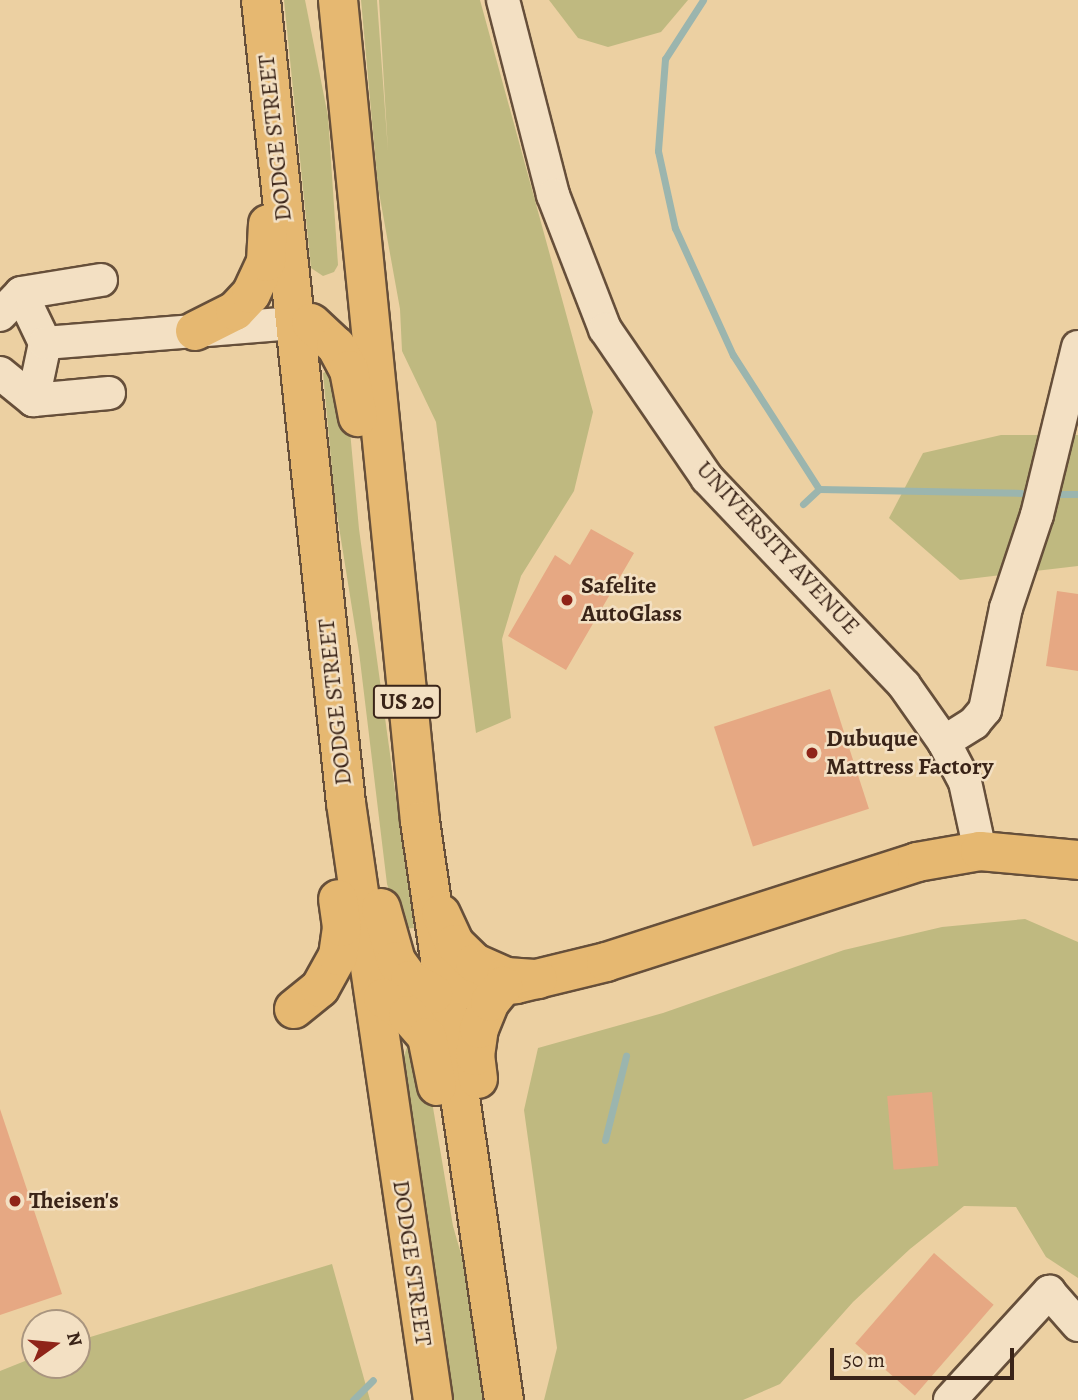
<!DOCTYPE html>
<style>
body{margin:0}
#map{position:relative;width:1078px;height:1400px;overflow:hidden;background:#ecd0a2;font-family:Alegreya,serif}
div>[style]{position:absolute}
.green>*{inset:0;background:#bfb980}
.stream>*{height:7px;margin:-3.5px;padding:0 3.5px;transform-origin:3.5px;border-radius:3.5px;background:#9bb5ae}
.building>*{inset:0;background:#e6a883;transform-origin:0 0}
.roads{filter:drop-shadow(2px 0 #664f3a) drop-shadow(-2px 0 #664f3a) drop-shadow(0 2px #664f3a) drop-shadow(0 -2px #664f3a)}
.minor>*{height:32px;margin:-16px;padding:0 16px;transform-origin:16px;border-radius:16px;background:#f3e0c3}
.major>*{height:38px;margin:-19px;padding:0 19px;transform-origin:19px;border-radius:19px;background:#e6b871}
.highway>*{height:38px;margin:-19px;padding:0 19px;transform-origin:19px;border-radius:19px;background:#e6b871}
.dots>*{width:19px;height:19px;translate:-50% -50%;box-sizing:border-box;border:4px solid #f3e0c3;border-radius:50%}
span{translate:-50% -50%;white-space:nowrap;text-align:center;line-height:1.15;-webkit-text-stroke:5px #f3e0c3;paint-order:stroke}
.shield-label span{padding:2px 5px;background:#f3e0c3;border:2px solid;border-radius:5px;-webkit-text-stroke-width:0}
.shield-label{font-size:23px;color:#3a2418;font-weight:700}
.street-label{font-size:24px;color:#3a2418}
.poi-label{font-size:24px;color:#3a2418;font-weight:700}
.left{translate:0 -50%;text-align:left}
.north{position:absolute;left:21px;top:1309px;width:70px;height:70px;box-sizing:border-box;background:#f3e0c3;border:2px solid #a9957f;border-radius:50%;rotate:75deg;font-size:19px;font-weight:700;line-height:28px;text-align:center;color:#3a2418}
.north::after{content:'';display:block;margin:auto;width:24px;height:32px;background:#8f2418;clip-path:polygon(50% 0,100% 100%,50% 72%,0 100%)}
.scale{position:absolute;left:830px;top:1348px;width:184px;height:32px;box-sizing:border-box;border:4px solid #3a2418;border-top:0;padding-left:9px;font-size:21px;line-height:24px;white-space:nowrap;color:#3a2418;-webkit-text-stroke:5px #f3e0c3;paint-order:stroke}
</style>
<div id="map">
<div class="green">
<i style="clip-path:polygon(284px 0,305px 0,328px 116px,338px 265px,334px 272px,323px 276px,311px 268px)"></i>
<i style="clip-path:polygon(361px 0,377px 0,388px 151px,379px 0,480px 0,593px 412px,574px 491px,521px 576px,502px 639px,511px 718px,476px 733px,436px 422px,402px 351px,400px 309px,378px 187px)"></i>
<i style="clip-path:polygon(549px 0,688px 0,661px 32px,608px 47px,578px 38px)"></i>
<i style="clip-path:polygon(330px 370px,348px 409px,359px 529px,414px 928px,402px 929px,387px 884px,359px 652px,335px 502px,323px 373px)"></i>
<i style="clip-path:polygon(1001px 435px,1078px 435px,1078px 566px,960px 580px,889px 518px,923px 453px)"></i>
<i style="clip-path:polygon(1025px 919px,1078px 942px,1078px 1278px,1046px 1257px,1016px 1207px,964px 1206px,910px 1249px,853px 1302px,780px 1384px,743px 1400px,544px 1400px,557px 1348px,524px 1110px,538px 1048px,663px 1013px,844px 950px,942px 927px)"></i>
<i style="clip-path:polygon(408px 1044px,426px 1066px,453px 1226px,469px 1282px,486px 1400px,453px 1400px,402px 1062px)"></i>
<i style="clip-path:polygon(332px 1264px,370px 1400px,0 1400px,0 1371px,35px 1357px,35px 1365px,77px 1365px,77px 1341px)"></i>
</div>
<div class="stream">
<i style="left:703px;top:0;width:70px;rotate:122.8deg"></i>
<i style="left:665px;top:59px;width:92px;rotate:94.4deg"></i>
<i style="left:658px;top:151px;width:79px;rotate:77.6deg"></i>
<i style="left:675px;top:228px;width:140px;rotate:65.5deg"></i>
<i style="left:733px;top:355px;width:159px;rotate:57.3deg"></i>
<i style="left:819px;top:489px;width:202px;rotate:1.1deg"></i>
<i style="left:1053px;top:494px;width:25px"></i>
<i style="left:803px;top:504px;width:22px;rotate:-43deg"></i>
<i style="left:605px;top:1140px;width:87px;rotate:-76deg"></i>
<i style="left:353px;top:1400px;width:28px;rotate:-45deg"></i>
</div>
<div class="building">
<i style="clip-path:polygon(591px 529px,634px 553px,566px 670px,508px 636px,555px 555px,570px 565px)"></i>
<i style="clip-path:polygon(1057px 591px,1078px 594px,1078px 671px,1046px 666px)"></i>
<i style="left:830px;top:689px;width:126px;height:122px;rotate:72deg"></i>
<i style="left:932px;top:1092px;width:74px;height:45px;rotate:85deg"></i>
<i style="clip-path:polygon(0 1109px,62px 1294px,0 1315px)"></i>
<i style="left:934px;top:1253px;width:79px;height:120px;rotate:41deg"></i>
</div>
<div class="roads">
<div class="minor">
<i style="left:503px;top:0;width:201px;rotate:75.6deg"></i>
<i style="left:553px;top:195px;width:144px;rotate:68.8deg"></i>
<i style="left:605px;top:329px;width:181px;rotate:55.6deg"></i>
<i style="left:707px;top:478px;width:286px;rotate:46.4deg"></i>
<i style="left:904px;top:685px;width:70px;rotate:54.9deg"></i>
<i style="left:944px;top:742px;width:45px;rotate:62.3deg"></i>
<i style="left:965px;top:782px;width:71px;rotate:77.7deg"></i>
<i style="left:0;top:315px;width:30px;rotate:-46deg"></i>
<i style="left:45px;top:343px;width:55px;rotate:-115.6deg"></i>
<i style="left:21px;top:293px;width:81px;rotate:-9.2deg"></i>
<i style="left:0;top:373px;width:43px;rotate:39.3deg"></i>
<i style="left:109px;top:393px;width:76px;rotate:174.7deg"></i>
<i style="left:33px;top:400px;width:58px;rotate:-78.1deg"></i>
<i style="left:45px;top:343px;width:249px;rotate:-4.6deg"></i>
<i style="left:944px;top:742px;width:36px;rotate:-32deg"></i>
<i style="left:974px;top:723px;width:17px;rotate:-50deg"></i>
<i style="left:985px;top:710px;width:104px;rotate:-78.4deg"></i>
<i style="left:1006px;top:608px;width:98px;rotate:-71.6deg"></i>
<i style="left:1037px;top:515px;width:173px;rotate:-76.3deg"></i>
<i style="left:950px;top:1400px;width:147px;rotate:-47.5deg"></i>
<i style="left:1049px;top:1292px;width:44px;rotate:48.7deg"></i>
</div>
<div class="major">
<i style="left:411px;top:996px;width:106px;rotate:-6.5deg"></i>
<i style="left:516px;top:984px;width:93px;rotate:-13.7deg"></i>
<i style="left:606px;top:962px;width:327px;rotate:-17.8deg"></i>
<i style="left:917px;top:862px;width:64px;rotate:-9.9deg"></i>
<i style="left:980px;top:851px;width:98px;rotate:5.2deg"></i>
</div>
<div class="highway">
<i style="left:261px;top:0;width:807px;rotate:83.96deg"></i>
<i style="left:346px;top:803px;width:603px;rotate:81.71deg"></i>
<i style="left:338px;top:0;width:825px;rotate:84.3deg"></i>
<i style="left:420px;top:821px;width:585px;rotate:81.75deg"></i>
<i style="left:311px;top:323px;width:34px;rotate:43deg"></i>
<i style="left:336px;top:346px;width:27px;rotate:62deg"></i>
<i style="left:349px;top:370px;width:48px;rotate:79.2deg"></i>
<i style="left:195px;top:331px;width:45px;rotate:-26.6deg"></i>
<i style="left:235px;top:311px;width:23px;rotate:-47deg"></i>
<i style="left:251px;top:294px;width:35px;rotate:-65deg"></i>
<i style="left:266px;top:262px;width:38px;rotate:-87deg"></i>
<i style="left:381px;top:908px;width:55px;rotate:74.2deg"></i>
<i style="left:396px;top:961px;width:24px;rotate:54deg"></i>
<i style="left:410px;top:980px;width:27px;rotate:31deg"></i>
<i style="left:441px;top:914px;width:33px;rotate:65deg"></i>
<i style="left:455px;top:944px;width:28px;rotate:44deg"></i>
<i style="left:475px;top:963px;width:34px;rotate:24deg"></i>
<i style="left:506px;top:977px;width:32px;rotate:4deg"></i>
<i style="left:383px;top:998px;width:30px;rotate:34deg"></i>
<i style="left:408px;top:1015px;width:29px;rotate:49deg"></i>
<i style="left:427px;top:1037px;width:50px;rotate:78.5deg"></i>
<i style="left:294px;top:1009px;width:33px;rotate:-39deg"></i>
<i style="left:320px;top:988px;width:37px;rotate:-61deg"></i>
<i style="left:338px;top:956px;width:29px;rotate:-82deg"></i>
<i style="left:342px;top:927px;width:28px;rotate:-98deg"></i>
<i style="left:478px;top:1079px;width:23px;rotate:-97deg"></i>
<i style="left:475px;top:1056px;width:27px;rotate:-82deg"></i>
<i style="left:479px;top:1029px;width:29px;rotate:-68deg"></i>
<i style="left:490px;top:1002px;width:21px;rotate:-51deg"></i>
</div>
</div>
<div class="dots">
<i style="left:567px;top:600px;background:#8f2418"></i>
<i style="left:812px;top:753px;background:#8f2418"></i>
<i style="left:15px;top:1201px;background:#8f2418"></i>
</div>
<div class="shield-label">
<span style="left:407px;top:702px">US 20</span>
</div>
<div class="street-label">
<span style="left:275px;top:138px;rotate:-96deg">DODGE STREET</span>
<span style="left:778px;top:548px;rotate:47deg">UNIVERSITY AVENUE</span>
<span style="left:335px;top:702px;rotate:-96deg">DODGE STREET</span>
<span style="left:412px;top:1263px;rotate:82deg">DODGE STREET</span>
</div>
<div class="poi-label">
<span class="left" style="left:581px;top:600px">Safelite<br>AutoGlass</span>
<span class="left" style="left:826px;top:753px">Dubuque<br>Mattress Factory</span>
<span class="left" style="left:29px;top:1201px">Theisen's</span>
</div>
<div class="north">N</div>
<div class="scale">50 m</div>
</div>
